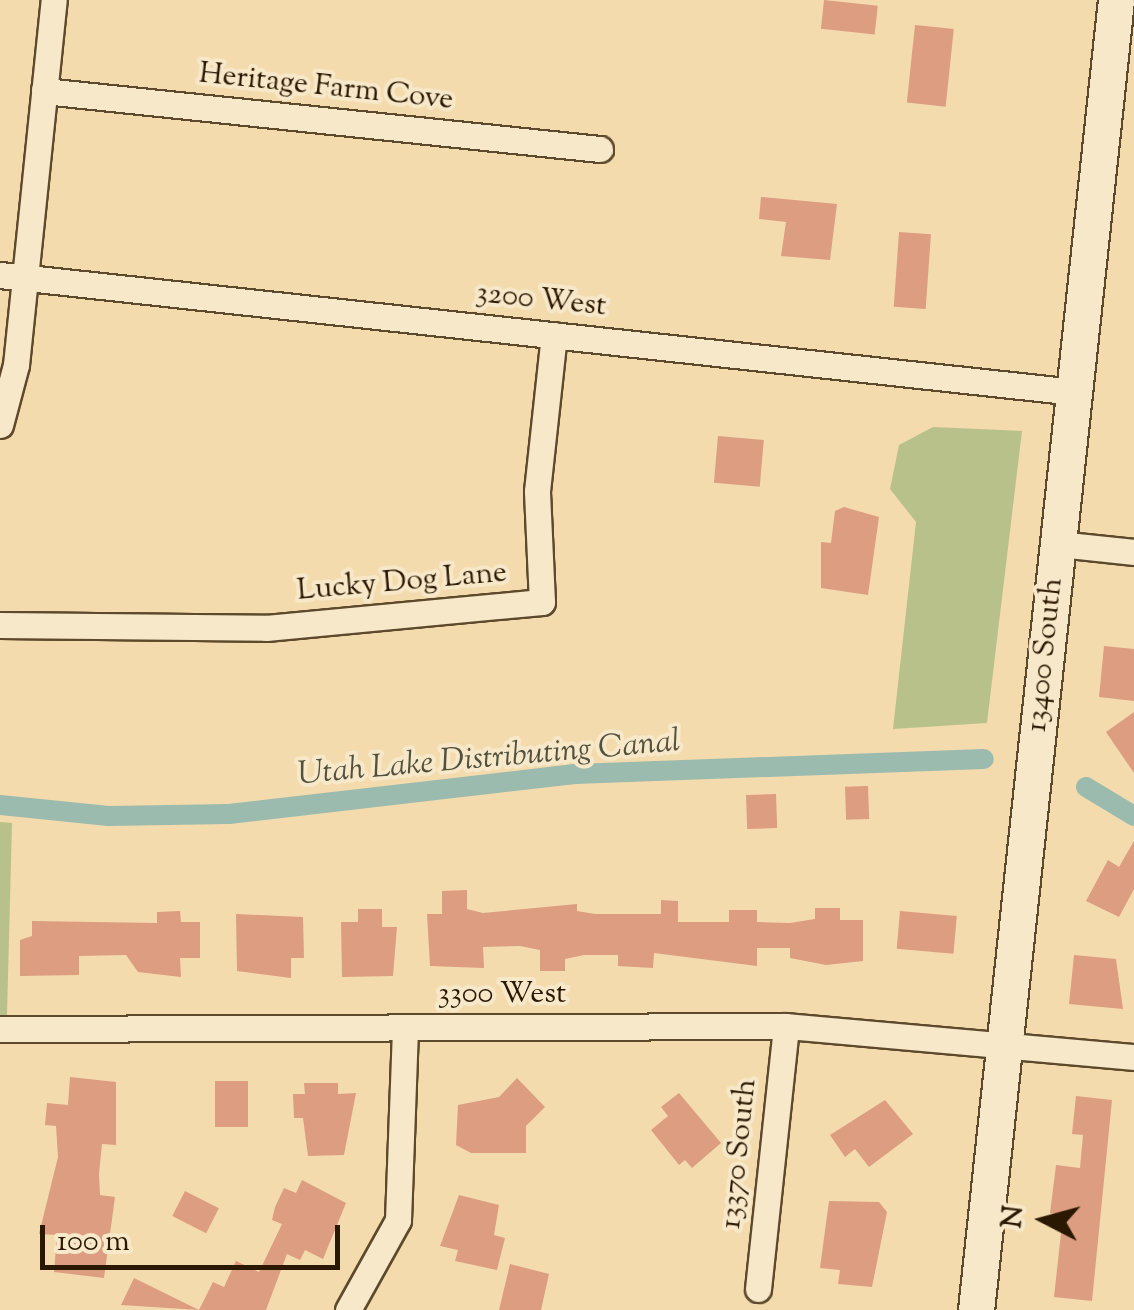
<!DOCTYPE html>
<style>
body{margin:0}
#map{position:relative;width:1134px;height:1310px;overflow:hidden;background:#f3dbad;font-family:"Sorts Mill Goudy",serif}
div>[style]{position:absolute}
.green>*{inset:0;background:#b9c18b}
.canal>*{height:20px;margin:-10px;padding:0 10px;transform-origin:10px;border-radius:10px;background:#9bbbae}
.building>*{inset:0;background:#dd9d80;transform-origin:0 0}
.roads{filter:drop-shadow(2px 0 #5d492b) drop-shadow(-2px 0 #5d492b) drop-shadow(0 2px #5d492b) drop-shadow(0 -2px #5d492b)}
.minor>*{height:25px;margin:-12.5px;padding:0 12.5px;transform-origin:12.5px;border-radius:12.5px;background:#f7e8ca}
.secondary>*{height:35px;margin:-17.5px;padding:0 17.5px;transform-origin:17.5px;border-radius:17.5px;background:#f7e8ca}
span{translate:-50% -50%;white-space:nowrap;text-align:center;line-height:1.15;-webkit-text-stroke:8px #f7e8ca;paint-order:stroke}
.street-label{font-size:30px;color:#2b1800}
.water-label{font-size:32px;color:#52513d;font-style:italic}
.north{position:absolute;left:994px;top:1170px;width:100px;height:100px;-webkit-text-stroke:8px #f7e8ca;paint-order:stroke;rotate:276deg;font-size:28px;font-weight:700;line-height:40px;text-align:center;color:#2b1800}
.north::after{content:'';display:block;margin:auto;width:35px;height:45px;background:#2b1800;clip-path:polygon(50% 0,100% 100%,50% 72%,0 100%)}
.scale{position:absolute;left:40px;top:1225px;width:300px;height:45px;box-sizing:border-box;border:5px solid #2b1800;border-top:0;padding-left:12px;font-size:30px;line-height:35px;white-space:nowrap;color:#2b1800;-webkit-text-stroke:8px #f7e8ca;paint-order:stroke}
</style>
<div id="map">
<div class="green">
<i style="clip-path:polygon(933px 427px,1022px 431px,987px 723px,893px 729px,916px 522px,890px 489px,899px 445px)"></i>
<i style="clip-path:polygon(0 822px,12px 823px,7px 1015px,0 1015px)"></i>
</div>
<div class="canal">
<i style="left:1086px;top:787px;width:56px;rotate:31.1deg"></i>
<i style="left:0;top:805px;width:109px;rotate:5.8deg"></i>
<i style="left:108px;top:816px;width:121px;rotate:-0.9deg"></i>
<i style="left:229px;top:814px;width:348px;rotate:-6.6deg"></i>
<i style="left:575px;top:774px;width:409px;rotate:-2.1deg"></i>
</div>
<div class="building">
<i style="left:824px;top:0;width:54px;height:29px;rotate:6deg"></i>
<i style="left:915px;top:25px;width:39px;height:78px;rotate:6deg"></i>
<i style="clip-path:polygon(761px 197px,837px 204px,830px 260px,781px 256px,786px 222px,759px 219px)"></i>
<i style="left:899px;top:232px;width:32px;height:75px;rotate:4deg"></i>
<i style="left:718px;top:436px;width:46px;height:47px;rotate:5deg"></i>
<i style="clip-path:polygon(844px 507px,879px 517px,868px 595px,821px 588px,821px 542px,831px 543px,835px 511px)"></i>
<i style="clip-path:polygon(1104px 646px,1134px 649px,1134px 701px,1099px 697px)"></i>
<i style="clip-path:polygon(1134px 712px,1134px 773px,1106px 732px)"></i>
<i style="left:868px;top:786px;width:33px;height:23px;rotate:88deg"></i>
<i style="left:776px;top:794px;width:34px;height:30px;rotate:88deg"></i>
<i style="clip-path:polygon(1134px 841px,1134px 889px,1119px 917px,1086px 901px,1108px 860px,1119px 867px)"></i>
<i style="clip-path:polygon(467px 890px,467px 909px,483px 913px,577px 904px,577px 911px,595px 914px,661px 914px,661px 900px,678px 901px,678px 922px,729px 922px,729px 910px,757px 910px,757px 922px,790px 923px,815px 919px,815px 908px,840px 908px,840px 920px,863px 920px,863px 961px,826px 965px,790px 958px,790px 948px,757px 948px,757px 966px,654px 953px,653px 968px,618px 966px,618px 955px,584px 955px,565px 959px,565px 971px,540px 971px,540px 950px,520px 946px,483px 947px,484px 968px,430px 966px,427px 914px,442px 914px,442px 891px)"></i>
<i style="clip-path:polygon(358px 909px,382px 909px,382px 927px,397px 927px,393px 976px,342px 977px,341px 922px,358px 922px)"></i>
<i style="clip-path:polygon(180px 911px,181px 922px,200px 922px,200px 958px,180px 958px,181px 977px,138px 972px,126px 955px,79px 956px,79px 975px,20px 976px,20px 940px,32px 936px,32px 921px,157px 923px,157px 912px)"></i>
<i style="left:900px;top:911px;width:57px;height:38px;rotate:5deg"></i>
<i style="clip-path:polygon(236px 914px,303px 917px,304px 958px,291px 958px,291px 978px,237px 971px)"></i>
<i style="clip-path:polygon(1074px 955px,1116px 959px,1123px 1009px,1069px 1004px)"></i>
<i style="clip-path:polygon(70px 1077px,116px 1082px,116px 1145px,102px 1144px,99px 1174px,100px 1195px,115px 1197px,104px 1278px,54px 1272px,57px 1235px,39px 1234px,58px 1157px,56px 1126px,45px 1125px,47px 1103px,68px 1105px)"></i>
<i style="clip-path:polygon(517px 1078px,545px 1107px,526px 1126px,526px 1153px,471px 1153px,456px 1145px,458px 1105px,499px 1097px)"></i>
<i style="left:215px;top:1081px;width:33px;height:46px"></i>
<i style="clip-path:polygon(304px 1083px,338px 1083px,338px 1094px,356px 1093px,344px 1155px,308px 1156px,303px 1118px,294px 1118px,293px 1094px,305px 1094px)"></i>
<i style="clip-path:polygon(679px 1093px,721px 1143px,692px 1168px,685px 1160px,679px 1165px,651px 1130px,668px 1116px,661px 1107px)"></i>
<i style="clip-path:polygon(1076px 1096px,1112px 1100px,1092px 1301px,1054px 1297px,1063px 1215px,1050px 1213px,1056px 1165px,1080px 1168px,1083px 1135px,1072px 1134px)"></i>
<i style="clip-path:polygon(885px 1100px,913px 1134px,869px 1167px,855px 1149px,845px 1157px,830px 1135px)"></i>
<i style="clip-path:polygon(302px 1180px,346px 1203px,323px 1259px,305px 1250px,300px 1260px,287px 1254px,266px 1310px,199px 1310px,213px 1282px,224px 1287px,236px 1261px,259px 1272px,282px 1224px,272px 1220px,275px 1207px,284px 1188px,296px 1193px)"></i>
<i style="left:185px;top:1191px;width:38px;height:28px;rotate:27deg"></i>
<i style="clip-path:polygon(459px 1195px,499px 1205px,494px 1235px,505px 1238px,497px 1270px,455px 1261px,458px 1250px,440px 1246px)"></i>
<i style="clip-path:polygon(829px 1201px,879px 1202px,887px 1212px,872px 1287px,838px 1284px,840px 1270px,820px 1268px)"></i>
<i style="clip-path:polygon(510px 1264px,549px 1274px,541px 1310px,499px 1310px)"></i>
<i style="clip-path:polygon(134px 1278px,199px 1310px,121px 1305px)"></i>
</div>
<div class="roads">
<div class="minor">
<i style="left:44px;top:91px;width:559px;rotate:5.96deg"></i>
<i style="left:0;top:275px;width:1081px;rotate:6.21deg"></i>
<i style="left:0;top:425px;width:62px;rotate:-75.1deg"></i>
<i style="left:16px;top:365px;width:367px;rotate:-84.1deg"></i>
<i style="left:1058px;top:544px;width:76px;rotate:6deg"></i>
<i style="left:0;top:625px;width:266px;rotate:0.6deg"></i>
<i style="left:266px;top:628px;width:277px;rotate:-5.4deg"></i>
<i style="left:542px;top:602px;width:111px;rotate:-92.6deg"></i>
<i style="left:537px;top:491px;width:157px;rotate:-83.8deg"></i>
<i style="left:0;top:1029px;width:786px;rotate:-0.22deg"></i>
<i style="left:786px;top:1026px;width:349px;rotate:5.1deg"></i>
<i style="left:758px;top:1289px;width:264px;rotate:-83.9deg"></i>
<i style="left:348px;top:1310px;width:103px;rotate:-60.9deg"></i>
<i style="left:398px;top:1220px;width:192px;rotate:-87.9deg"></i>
</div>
<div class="secondary">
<i style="left:976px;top:1310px;width:1317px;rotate:-83.9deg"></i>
</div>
</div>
<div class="street-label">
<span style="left:326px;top:88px;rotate:6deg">Heritage Farm Cove</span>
<span style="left:541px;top:301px;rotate:6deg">3200 West</span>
<span style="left:402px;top:583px;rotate:-5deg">Lucky Dog Lane</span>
<span style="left:1046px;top:655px;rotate:-84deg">13400 South</span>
<span style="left:502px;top:995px">3300 West</span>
<span style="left:740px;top:1154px;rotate:-84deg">13370 South</span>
</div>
<div class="water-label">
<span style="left:489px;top:759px;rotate:-5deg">Utah Lake Distributing Canal</span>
</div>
<div class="north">N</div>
<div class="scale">100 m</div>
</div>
